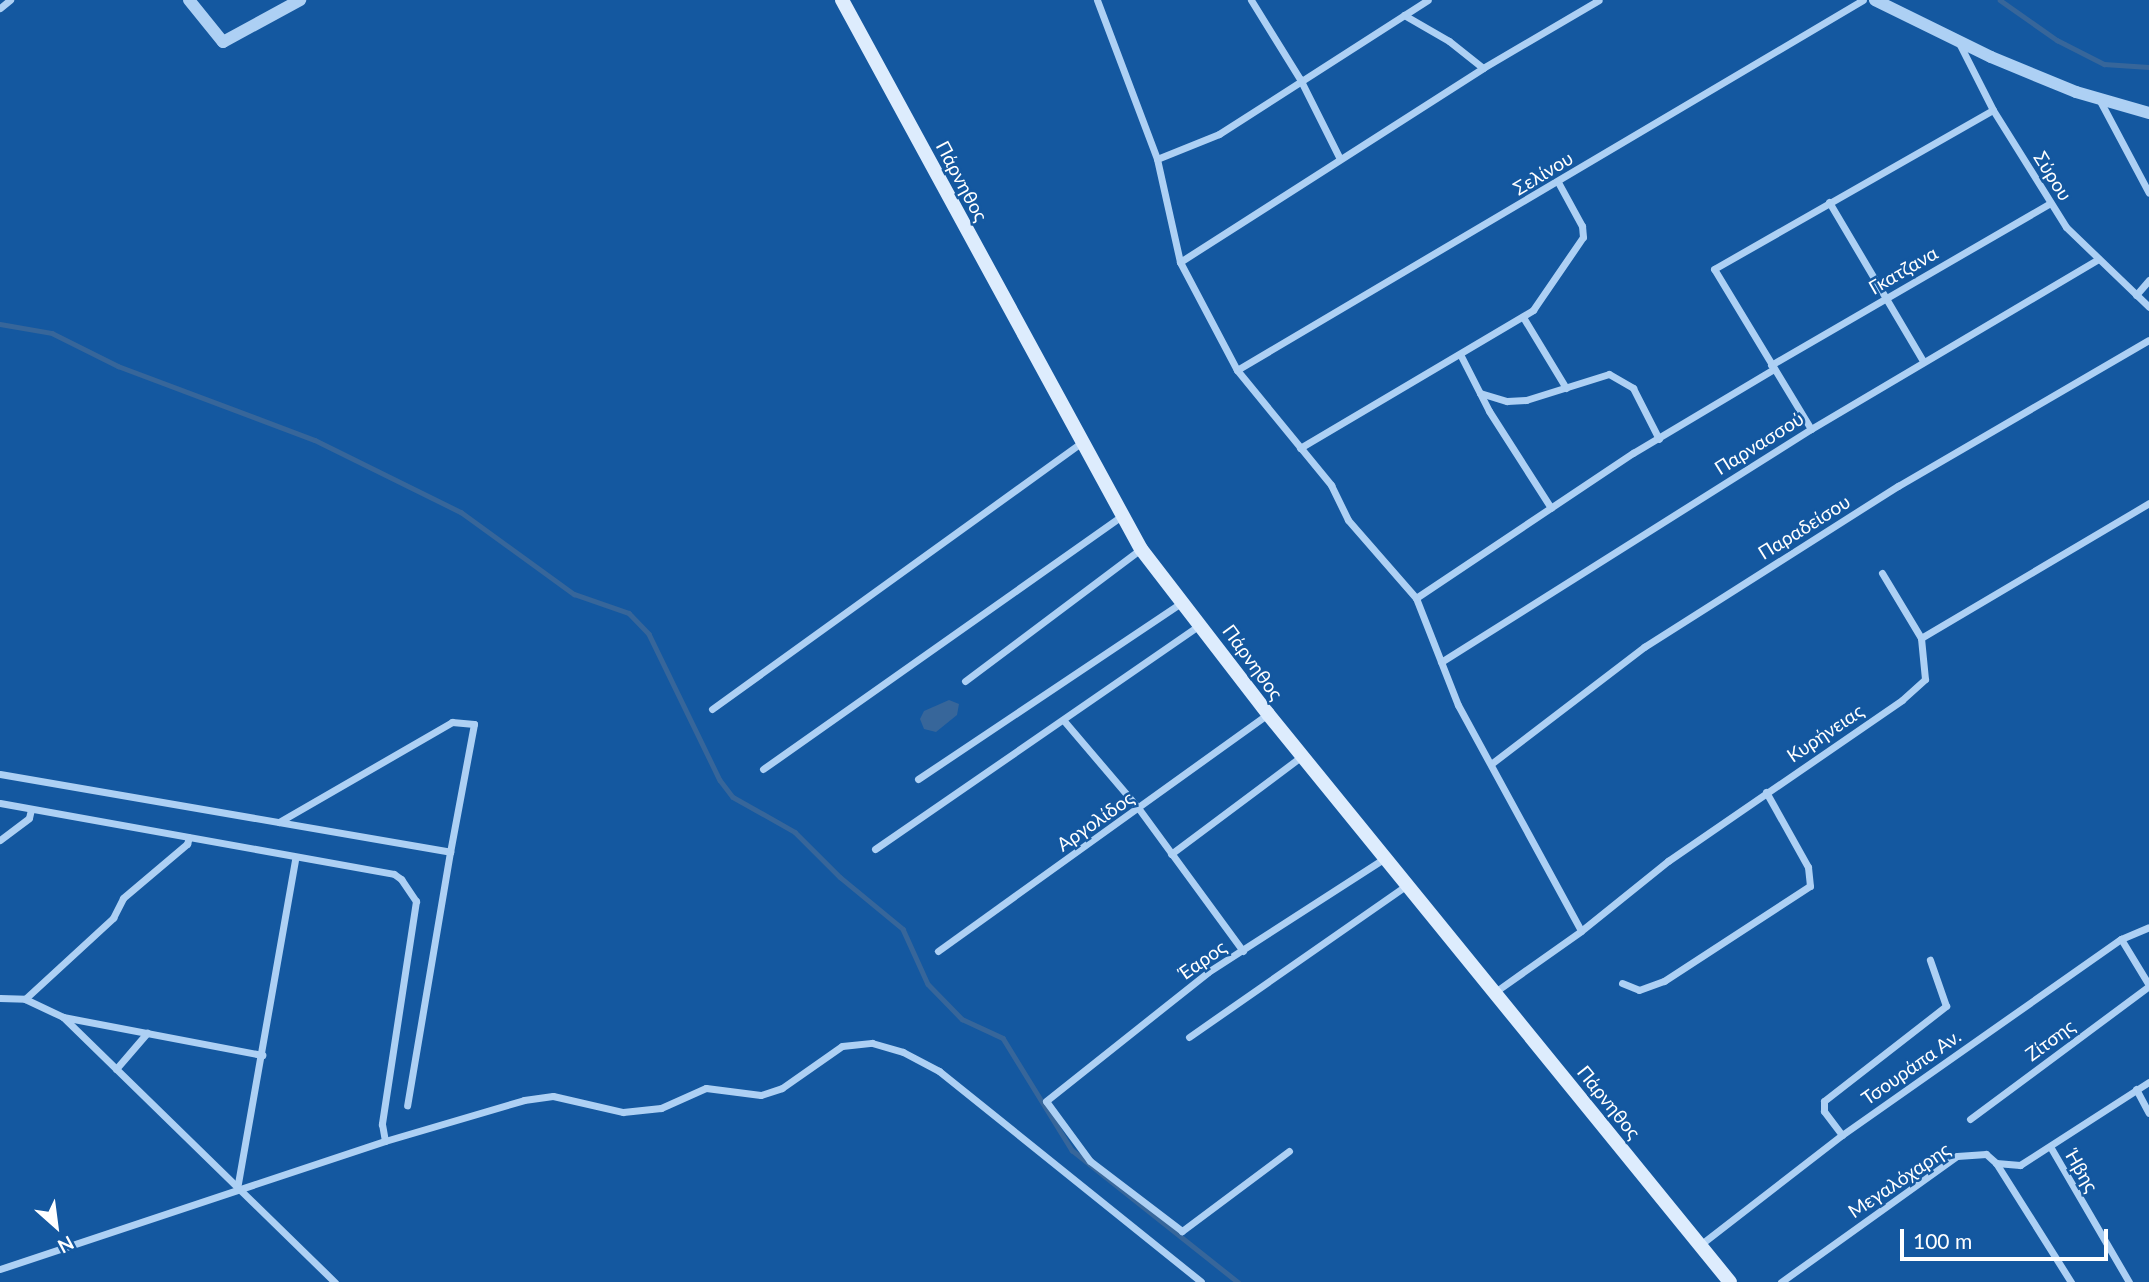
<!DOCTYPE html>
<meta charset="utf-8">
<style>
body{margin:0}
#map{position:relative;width:2149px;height:1282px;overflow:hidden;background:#1458a0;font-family:Lato,sans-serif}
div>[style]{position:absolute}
.water>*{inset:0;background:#37669a}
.stream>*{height:4.5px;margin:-2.25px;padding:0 2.25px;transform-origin:2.25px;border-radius:2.25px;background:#37669a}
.minor>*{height:7px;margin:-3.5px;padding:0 3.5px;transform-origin:3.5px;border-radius:3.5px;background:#add0f4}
.tertiary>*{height:12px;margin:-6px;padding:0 6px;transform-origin:6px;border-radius:6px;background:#add0f4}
.secondary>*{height:14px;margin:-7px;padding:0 7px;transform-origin:7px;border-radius:7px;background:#ddecfd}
span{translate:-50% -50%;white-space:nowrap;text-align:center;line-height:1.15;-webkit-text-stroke:5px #1458a0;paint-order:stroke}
.street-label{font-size:19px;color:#fff}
.north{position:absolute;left:21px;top:1191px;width:70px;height:70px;-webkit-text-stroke:5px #1458a0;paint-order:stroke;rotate:152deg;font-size:19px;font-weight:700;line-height:28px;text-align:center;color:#fff}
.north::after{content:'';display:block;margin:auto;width:24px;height:32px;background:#fff;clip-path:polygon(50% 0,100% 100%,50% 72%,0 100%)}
.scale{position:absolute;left:1900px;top:1229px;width:208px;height:32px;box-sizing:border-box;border:4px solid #fff;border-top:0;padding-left:9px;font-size:21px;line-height:24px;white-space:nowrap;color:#fff;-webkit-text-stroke:5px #1458a0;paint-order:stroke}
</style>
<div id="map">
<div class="water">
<i style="clip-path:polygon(949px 700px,959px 704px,957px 715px,936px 732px,924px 729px,920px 719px,924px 711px)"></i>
</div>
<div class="stream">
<i style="left:2000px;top:0;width:70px;rotate:35.1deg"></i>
<i style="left:2057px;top:40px;width:53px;rotate:27.1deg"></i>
<i style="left:2104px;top:64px;width:45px;rotate:3.8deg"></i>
<i style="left:0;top:324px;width:53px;rotate:9.8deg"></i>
<i style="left:52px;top:333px;width:74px;rotate:26.6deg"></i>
<i style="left:118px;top:366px;width:210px;rotate:20.6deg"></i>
<i style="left:315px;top:440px;width:163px;rotate:26.3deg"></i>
<i style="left:461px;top:512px;width:140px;rotate:36deg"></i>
<i style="left:574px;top:594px;width:58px;rotate:19.1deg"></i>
<i style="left:629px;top:613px;width:29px;rotate:46deg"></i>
<i style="left:649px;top:634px;width:162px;rotate:64.1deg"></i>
<i style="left:720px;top:780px;width:21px;rotate:53deg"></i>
<i style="left:733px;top:797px;width:71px;rotate:29.4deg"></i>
<i style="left:795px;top:832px;width:64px;rotate:45deg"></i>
<i style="left:840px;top:877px;width:82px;rotate:39.5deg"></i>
<i style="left:903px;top:929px;width:60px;rotate:65.6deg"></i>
<i style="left:928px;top:984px;width:49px;rotate:45.8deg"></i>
<i style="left:962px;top:1019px;width:45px;rotate:24.9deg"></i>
<i style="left:1003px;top:1038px;width:132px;rotate:58.4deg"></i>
<i style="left:1072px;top:1150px;width:212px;rotate:38.5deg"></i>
</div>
<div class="minor">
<i style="left:1097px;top:0;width:170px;rotate:69.3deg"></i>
<i style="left:1157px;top:159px;width:106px;rotate:77.4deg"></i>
<i style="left:1180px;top:262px;width:122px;rotate:62.2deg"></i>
<i style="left:1237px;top:370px;width:149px;rotate:50.7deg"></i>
<i style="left:1331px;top:485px;width:39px;rotate:64deg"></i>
<i style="left:1348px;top:520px;width:103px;rotate:48.9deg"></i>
<i style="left:1416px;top:598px;width:115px;rotate:68.6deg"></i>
<i style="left:1458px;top:705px;width:257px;rotate:61.4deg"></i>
<i style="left:1251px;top:0;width:93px;rotate:58.2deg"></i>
<i style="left:1300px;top:79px;width:89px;rotate:63.4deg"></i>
<i style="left:0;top:8px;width:13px;rotate:-39deg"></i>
<i style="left:1404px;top:15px;width:52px;rotate:30deg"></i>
<i style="left:1449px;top:41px;width:43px;rotate:38.5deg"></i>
<i style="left:1959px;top:43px;width:75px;rotate:63.1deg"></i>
<i style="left:1993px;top:110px;width:138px;rotate:58deg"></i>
<i style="left:2066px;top:227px;width:115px;rotate:43.9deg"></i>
<i style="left:2099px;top:99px;width:106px;rotate:62deg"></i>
<i style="left:1157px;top:159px;width:67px;rotate:-22deg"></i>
<i style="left:1219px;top:134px;width:248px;rotate:-32.7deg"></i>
<i style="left:1829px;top:202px;width:185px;rotate:59.4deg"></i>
<i style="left:1180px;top:262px;width:360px;rotate:-32.6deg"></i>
<i style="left:1483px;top:68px;width:134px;rotate:-30.4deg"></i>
<i style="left:2136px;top:295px;width:20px;rotate:-49deg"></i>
<i style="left:1523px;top:317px;width:83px;rotate:58.8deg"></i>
<i style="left:1460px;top:354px;width:64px;rotate:63deg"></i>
<i style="left:1489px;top:411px;width:115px;rotate:57.4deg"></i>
<i style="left:1771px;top:365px;width:323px;rotate:-30.1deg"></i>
<i style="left:1237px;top:370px;width:727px;rotate:-30.59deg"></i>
<i style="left:1480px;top:393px;width:28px;rotate:17deg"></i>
<i style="left:1507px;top:401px;width:19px;rotate:-3deg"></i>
<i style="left:1526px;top:400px;width:87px;rotate:-17.4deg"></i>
<i style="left:1609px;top:374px;width:28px;rotate:30deg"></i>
<i style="left:1633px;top:388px;width:57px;rotate:63deg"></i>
<i style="left:1811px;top:429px;width:187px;rotate:-121.2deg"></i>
<i style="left:1714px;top:269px;width:321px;rotate:-29.7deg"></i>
<i style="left:1300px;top:448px;width:271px;rotate:-30.6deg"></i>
<i style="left:1533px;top:310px;width:88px;rotate:-55.6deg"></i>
<i style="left:1583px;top:237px;width:11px;rotate:-95deg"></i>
<i style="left:1582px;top:226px;width:50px;rotate:-118.6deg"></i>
<i style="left:1882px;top:573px;width:76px;rotate:59deg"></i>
<i style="left:1416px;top:598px;width:261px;rotate:-33.8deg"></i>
<i style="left:1633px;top:453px;width:164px;rotate:-30.8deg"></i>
<i style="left:1441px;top:662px;width:437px;rotate:-32.2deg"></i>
<i style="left:1811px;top:429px;width:334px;rotate:-30.6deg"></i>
<i style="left:965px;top:681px;width:220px;rotate:-36.9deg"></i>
<i style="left:712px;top:709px;width:453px;rotate:-35.8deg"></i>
<i style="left:1065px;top:722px;width:114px;rotate:49.6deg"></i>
<i style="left:1139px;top:809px;width:176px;rotate:53.8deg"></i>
<i style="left:1491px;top:764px;width:193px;rotate:-37.4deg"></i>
<i style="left:1644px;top:647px;width:301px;rotate:-32.4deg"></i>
<i style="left:1898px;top:486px;width:290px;rotate:-30.2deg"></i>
<i style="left:763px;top:769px;width:439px;rotate:-35.2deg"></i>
<i style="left:0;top:774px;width:457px;rotate:9.8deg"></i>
<i style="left:450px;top:852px;width:257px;rotate:99.6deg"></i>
<i style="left:918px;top:779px;width:318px;rotate:-33.8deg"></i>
<i style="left:0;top:803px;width:400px;rotate:10.2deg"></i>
<i style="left:394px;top:874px;width:9px;rotate:36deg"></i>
<i style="left:401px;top:879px;width:27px;rotate:56deg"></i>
<i style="left:416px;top:901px;width:226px;rotate:98.7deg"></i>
<i style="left:382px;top:1124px;width:17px;rotate:80deg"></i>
<i style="left:279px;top:822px;width:200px;rotate:-30deg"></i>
<i style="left:452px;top:722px;width:22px;rotate:5deg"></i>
<i style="left:474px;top:724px;width:130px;rotate:100.6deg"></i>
<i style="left:0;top:840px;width:36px;rotate:-37deg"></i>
<i style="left:29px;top:818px;width:9px;rotate:-77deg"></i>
<i style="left:875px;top:849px;width:395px;rotate:-34.6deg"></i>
<i style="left:1171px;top:854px;width:164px;rotate:-36.8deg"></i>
<i style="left:2121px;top:939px;width:54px;rotate:58.7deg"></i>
<i style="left:938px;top:951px;width:406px;rotate:-35.7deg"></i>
<i style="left:1622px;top:983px;width:18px;rotate:22deg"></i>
<i style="left:1639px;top:990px;width:27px;rotate:-20deg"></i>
<i style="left:1664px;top:981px;width:174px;rotate:-33.1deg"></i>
<i style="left:1810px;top:886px;width:19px;rotate:-96deg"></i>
<i style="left:1808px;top:867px;width:86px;rotate:-119.2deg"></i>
<i style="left:1495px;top:992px;width:105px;rotate:-35.3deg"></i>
<i style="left:1581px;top:931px;width:112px;rotate:-38.8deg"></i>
<i style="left:1668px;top:861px;width:284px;rotate:-34.5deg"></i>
<i style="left:1902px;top:700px;width:31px;rotate:-42deg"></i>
<i style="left:1925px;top:679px;width:41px;rotate:-95.6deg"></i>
<i style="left:1921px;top:638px;width:265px;rotate:-30.6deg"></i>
<i style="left:0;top:998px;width:25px;rotate:2deg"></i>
<i style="left:25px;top:999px;width:42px;rotate:25.3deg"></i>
<i style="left:63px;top:1017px;width:203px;rotate:10.8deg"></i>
<i style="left:25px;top:999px;width:120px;rotate:-42.6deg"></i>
<i style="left:113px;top:918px;width:22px;rotate:-63deg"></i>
<i style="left:123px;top:898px;width:84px;rotate:-40.2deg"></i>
<i style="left:187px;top:844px;width:7px;rotate:-74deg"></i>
<i style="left:63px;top:1017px;width:380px;rotate:44.3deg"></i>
<i style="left:1189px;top:1037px;width:266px;rotate:-34.9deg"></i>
<i style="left:116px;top:1069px;width:48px;rotate:-49.3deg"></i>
<i style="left:2136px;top:1089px;width:27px;rotate:62deg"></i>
<i style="left:1970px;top:1119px;width:223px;rotate:-36.6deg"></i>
<i style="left:1842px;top:1135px;width:30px;rotate:-127deg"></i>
<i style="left:1824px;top:1111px;width:10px;rotate:-90deg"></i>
<i style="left:1824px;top:1101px;width:155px;rotate:-37.9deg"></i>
<i style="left:1946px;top:1006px;width:49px;rotate:-109.2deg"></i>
<i style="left:2051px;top:1148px;width:155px;rotate:59.8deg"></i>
<i style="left:1289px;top:1151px;width:134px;rotate:143.2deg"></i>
<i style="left:1182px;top:1231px;width:116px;rotate:-142.7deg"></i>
<i style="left:1090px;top:1161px;width:74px;rotate:-126.3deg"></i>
<i style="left:1046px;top:1101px;width:207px;rotate:-38.5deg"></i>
<i style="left:1208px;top:972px;width:211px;rotate:-32.8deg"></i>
<i style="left:1996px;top:1163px;width:141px;rotate:57.8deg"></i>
<i style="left:237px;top:1189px;width:335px;rotate:-80deg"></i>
<i style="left:1700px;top:1245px;width:180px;rotate:-37.8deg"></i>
<i style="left:1842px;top:1135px;width:341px;rotate:-35.1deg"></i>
<i style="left:2121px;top:939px;width:30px;rotate:-23deg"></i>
<i style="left:0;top:1269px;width:406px;rotate:-18.4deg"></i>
<i style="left:385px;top:1141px;width:145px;rotate:-16.4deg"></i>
<i style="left:524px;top:1100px;width:29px;rotate:-8deg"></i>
<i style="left:553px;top:1096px;width:72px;rotate:12.9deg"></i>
<i style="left:623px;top:1112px;width:38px;rotate:-6deg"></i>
<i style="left:661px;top:1108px;width:49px;rotate:-24deg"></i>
<i style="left:706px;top:1088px;width:55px;rotate:7.3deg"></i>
<i style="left:761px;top:1095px;width:22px;rotate:-18deg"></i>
<i style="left:782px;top:1088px;width:73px;rotate:-35deg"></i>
<i style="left:842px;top:1046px;width:30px;rotate:-6deg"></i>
<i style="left:872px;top:1043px;width:32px;rotate:16deg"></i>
<i style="left:903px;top:1052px;width:41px;rotate:27.8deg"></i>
<i style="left:939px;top:1071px;width:336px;rotate:38.8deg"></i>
<i style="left:1781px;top:1282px;width:216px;rotate:-35.6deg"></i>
<i style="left:1957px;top:1156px;width:29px;rotate:-4deg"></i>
<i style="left:1986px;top:1154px;width:13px;rotate:42deg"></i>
<i style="left:1996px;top:1163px;width:24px;rotate:5deg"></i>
<i style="left:2020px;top:1165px;width:153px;rotate:-32.8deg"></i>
</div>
<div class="tertiary">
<i style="left:189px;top:0;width:54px;rotate:51deg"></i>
<i style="left:223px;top:42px;width:88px;rotate:-28.6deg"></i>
<i style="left:1875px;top:0;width:129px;rotate:26.2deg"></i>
<i style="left:1991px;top:57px;width:92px;rotate:22.4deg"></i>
<i style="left:2076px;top:92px;width:76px;rotate:16deg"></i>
</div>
<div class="secondary">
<i style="left:842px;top:0;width:625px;rotate:61.43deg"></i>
<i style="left:1141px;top:549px;width:208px;rotate:52.4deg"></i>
<i style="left:1268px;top:714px;width:732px;rotate:50.88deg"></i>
</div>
<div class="street-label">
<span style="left:1543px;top:173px;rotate:-31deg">Σελίνου</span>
<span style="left:2053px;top:176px;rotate:58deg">Σύρου</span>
<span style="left:962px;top:181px;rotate:62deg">Πάρνηθος</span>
<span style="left:1903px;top:270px;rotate:-30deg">Γκατζανα</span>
<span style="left:1759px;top:443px;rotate:-32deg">Παρνασσού</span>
<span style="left:1804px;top:527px;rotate:-32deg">Παραδείσου</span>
<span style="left:1253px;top:662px;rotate:54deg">Πάρνηθος</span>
<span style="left:1825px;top:733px;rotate:-34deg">Κυρήνειας</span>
<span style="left:1095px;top:821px;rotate:-35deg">Αργολίδος</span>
<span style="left:1202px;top:960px;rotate:-35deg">Έαρος</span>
<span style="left:2050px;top:1040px;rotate:-36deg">Ζίτσης</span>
<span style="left:1911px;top:1067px;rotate:-35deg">Τσουράπα Αν.</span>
<span style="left:1609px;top:1102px;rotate:51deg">Πάρνηθος</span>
<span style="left:2082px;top:1171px;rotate:60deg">Ήβης</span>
<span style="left:1899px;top:1180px;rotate:-34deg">Μεγαλόχαρης</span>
</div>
<div class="north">N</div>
<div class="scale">100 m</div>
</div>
